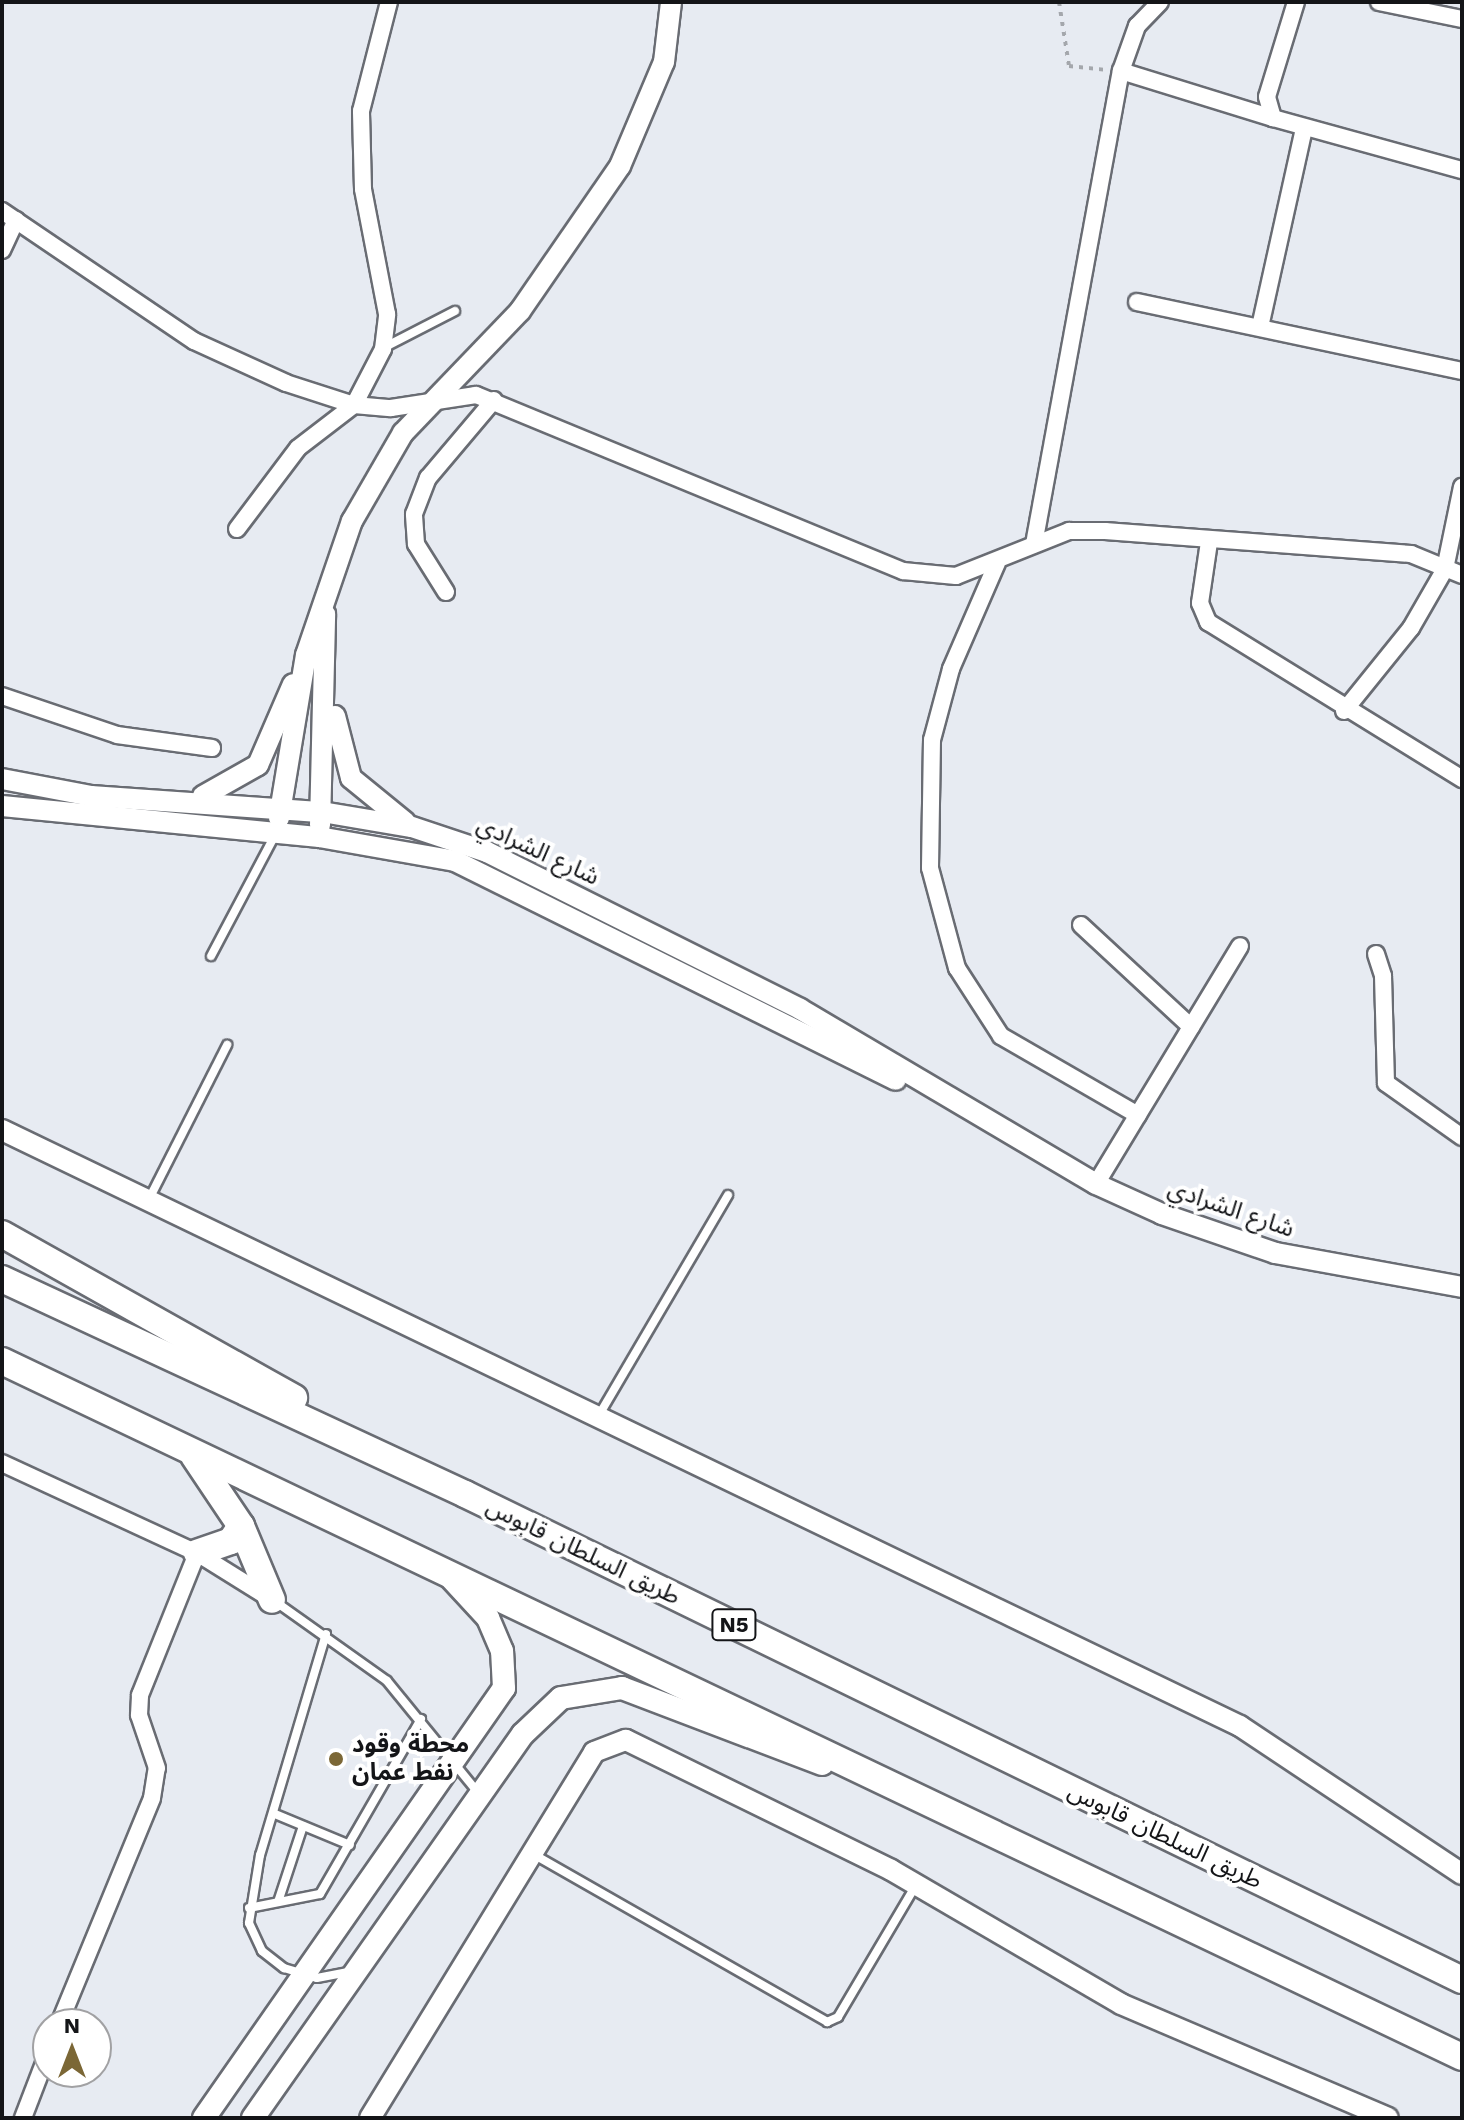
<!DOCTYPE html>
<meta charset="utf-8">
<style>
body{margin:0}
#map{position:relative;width:1464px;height:2120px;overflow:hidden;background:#e7ebf2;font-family:"Work Sans","Noto Sans Arabic",sans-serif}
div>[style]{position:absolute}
.path>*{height:4px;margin-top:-2px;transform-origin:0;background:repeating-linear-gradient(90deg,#a4a7ac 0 4px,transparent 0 10px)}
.roads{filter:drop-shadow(2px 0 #696c73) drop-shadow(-2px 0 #696c73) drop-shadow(0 2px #696c73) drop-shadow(0 -2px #696c73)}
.service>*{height:8px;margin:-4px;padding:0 4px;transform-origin:4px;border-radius:4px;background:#fff}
.minor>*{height:16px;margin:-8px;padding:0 8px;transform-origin:8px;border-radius:8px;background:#fff}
.tertiary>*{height:20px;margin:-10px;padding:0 10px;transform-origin:10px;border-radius:10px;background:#fff}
.secondary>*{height:22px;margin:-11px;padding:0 11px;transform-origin:11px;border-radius:11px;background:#fff}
.trunk>*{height:26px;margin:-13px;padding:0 13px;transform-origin:13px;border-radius:13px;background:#fff}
.dots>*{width:22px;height:22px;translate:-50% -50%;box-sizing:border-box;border:4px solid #fff;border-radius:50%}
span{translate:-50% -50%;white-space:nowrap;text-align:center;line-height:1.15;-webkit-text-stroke:8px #fff;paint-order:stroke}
.shield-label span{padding:2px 6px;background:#fff;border:2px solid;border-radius:6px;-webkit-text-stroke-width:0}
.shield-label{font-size:22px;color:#141518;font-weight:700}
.street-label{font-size:24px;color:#141518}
.poi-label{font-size:24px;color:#141518;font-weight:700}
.left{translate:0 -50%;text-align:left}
.frame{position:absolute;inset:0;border:4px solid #141518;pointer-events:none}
.north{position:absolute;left:32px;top:2008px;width:80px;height:80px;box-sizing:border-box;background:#fff;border:2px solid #a1a1a3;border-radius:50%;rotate:0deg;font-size:22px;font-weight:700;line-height:32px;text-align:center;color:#141518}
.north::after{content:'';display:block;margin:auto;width:28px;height:36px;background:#7b6736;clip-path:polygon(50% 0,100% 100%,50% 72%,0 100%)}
</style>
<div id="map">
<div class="path">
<i style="left:1059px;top:2px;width:65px;rotate:81.1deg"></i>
<i style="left:1069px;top:66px;width:37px;rotate:6deg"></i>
</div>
<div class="roads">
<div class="service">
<i style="left:383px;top:348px;width:81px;rotate:-27.2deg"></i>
<i style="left:211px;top:956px;width:139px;rotate:-62.1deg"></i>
<i style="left:149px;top:1199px;width:173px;rotate:-63.1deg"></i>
<i style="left:599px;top:1415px;width:255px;rotate:-59.6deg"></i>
<i style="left:276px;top:1602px;width:136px;rotate:35.4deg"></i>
<i style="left:387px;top:1681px;width:146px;rotate:50.8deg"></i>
<i style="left:326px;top:1634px;width:231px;rotate:106.6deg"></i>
<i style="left:260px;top:1855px;width:69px;rotate:99.2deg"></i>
<i style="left:249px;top:1923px;width:31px;rotate:65deg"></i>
<i style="left:262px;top:1951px;width:28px;rotate:38deg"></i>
<i style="left:284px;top:1968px;width:34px;rotate:17deg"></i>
<i style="left:317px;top:1978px;width:33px;rotate:-11deg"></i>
<i style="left:275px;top:1814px;width:81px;rotate:22.5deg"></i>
<i style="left:533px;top:1854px;width:339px;rotate:29.7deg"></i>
<i style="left:827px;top:2022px;width:12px;rotate:-24deg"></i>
<i style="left:838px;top:2017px;width:153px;rotate:-59.4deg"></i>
<i style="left:278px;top:1902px;width:80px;rotate:-71.8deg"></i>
<i style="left:249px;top:1908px;width:72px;rotate:-11.2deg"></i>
<i style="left:320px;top:1894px;width:202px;rotate:-60deg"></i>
</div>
<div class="minor">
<i style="left:1296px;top:2px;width:99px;rotate:107deg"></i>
<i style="left:1267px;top:97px;width:22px;rotate:74deg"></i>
<i style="left:1273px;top:118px;width:196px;rotate:15.4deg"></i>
<i style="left:1379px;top:2px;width:85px;rotate:11.6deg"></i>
<i style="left:1121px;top:71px;width:159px;rotate:17.2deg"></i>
<i style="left:2px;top:211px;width:232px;rotate:34.1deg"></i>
<i style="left:194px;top:341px;width:101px;rotate:24.5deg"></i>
<i style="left:286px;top:383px;width:71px;rotate:17.9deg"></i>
<i style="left:354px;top:405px;width:37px;rotate:5deg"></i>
<i style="left:391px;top:408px;width:86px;rotate:-8.7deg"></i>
<i style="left:476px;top:395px;width:462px;rotate:22.4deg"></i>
<i style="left:903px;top:571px;width:53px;rotate:5.4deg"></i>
<i style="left:956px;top:576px;width:122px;rotate:-21.7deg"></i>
<i style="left:1069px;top:531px;width:36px"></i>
<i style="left:1105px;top:531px;width:307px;rotate:4.3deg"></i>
<i style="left:1411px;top:554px;width:55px;rotate:22.4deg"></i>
<i style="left:2px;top:250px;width:33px;rotate:-65deg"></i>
<i style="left:1137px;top:302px;width:332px;rotate:12deg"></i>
<i style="left:1260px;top:327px;width:203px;rotate:-77.5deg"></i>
<i style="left:237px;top:529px;width:101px;rotate:-53deg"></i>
<i style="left:298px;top:448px;width:71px;rotate:-37.5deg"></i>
<i style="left:354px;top:405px;width:63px;rotate:-62.6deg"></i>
<i style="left:383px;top:349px;width:35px;rotate:-83deg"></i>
<i style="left:387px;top:314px;width:127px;rotate:-100.9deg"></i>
<i style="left:363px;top:189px;width:78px;rotate:-91.5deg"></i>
<i style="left:361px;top:111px;width:113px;rotate:-75.6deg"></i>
<i style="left:1209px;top:542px;width:62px;rotate:98.4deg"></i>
<i style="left:1200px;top:603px;width:21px;rotate:67deg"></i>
<i style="left:1208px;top:622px;width:299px;rotate:31.7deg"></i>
<i style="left:1034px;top:544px;width:481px;rotate:-79.6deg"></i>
<i style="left:1121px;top:71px;width:48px;rotate:-70.4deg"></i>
<i style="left:1137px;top:26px;width:33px;rotate:-46deg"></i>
<i style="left:997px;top:563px;width:116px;rotate:113.5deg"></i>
<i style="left:951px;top:669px;width:73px;rotate:105deg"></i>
<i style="left:932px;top:740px;width:128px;rotate:90.9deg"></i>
<i style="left:930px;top:868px;width:104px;rotate:74.9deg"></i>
<i style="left:957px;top:968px;width:81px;rotate:57.1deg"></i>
<i style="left:1001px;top:1036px;width:158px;rotate:30deg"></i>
<i style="left:446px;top:592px;width:57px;rotate:-122deg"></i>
<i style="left:416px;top:544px;width:30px;rotate:-94deg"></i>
<i style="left:414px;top:514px;width:39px;rotate:-69deg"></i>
<i style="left:428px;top:478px;width:102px;rotate:-49.8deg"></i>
<i style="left:2px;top:696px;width:121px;rotate:18.7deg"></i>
<i style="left:117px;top:735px;width:96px;rotate:7.8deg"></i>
<i style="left:1344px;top:711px;width:107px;rotate:-51.1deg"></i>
<i style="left:1411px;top:628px;width:68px;rotate:-60deg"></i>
<i style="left:1445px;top:569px;width:84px;rotate:-78.3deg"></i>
<i style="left:1081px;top:925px;width:150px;rotate:42.8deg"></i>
<i style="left:1376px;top:954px;width:23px;rotate:72deg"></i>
<i style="left:1383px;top:976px;width:107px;rotate:88.4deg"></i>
<i style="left:1386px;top:1083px;width:93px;rotate:35.4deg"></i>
<i style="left:1096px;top:1184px;width:278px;rotate:-58.8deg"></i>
<i style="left:2px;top:1463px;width:215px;rotate:24.8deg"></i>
<i style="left:197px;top:1553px;width:87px;rotate:31.9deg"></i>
<i style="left:59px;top:2024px;width:244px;rotate:-67.6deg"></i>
<i style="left:152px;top:1798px;width:30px;rotate:-81deg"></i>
<i style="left:157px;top:1768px;width:56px;rotate:-108.8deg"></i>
<i style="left:139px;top:1715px;width:20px;rotate:-87deg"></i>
<i style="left:140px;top:1695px;width:153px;rotate:-68.1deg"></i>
<i style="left:23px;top:2118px;width:70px;rotate:-69deg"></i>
</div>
<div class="tertiary">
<i style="left:335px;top:716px;width:64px;rotate:75.5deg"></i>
<i style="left:351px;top:778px;width:70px;rotate:39.2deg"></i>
<i style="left:2px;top:779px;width:91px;rotate:10.8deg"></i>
<i style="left:91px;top:796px;width:232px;rotate:4deg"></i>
<i style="left:322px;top:812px;width:91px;rotate:9.5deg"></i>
<i style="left:412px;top:827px;width:79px;rotate:18.4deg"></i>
<i style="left:487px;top:852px;width:350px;rotate:26.6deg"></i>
<i style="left:800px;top:1009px;width:344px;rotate:30.6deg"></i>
<i style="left:1096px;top:1184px;width:72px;rotate:24.4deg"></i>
<i style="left:1162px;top:1214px;width:120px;rotate:19deg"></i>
<i style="left:1275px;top:1253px;width:190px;rotate:10.3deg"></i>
<i style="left:203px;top:796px;width:63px;rotate:-29.4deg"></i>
<i style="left:258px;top:765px;width:88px;rotate:-66.6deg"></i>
<i style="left:2px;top:806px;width:319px;rotate:5.6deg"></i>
<i style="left:319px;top:837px;width:138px;rotate:10deg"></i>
<i style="left:455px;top:861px;width:492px;rotate:26.4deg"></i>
<i style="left:279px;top:818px;width:165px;rotate:-80.6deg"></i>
<i style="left:306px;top:655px;width:142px;rotate:-71.1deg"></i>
<i style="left:352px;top:521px;width:102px;rotate:-59.9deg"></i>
<i style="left:403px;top:433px;width:169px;rotate:-46.2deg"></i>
<i style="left:520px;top:311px;width:176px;rotate:-55.4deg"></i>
<i style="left:620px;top:166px;width:113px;rotate:-67.1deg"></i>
<i style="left:664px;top:62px;width:60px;rotate:-83.3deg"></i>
<i style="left:320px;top:825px;width:211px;rotate:-88.6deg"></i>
<i style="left:2px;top:1130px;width:1374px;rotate:25.71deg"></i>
<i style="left:1240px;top:1726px;width:267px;rotate:33.7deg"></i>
<i style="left:370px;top:2118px;width:429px;rotate:-58.5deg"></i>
<i style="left:594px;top:1752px;width:34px;rotate:-21deg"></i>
<i style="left:626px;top:1740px;width:295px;rotate:26.1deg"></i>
<i style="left:891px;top:1870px;width:266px;rotate:30.2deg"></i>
<i style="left:1121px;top:2004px;width:290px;rotate:23.1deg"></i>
</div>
<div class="secondary">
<i style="left:204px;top:2118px;width:524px;rotate:-55.1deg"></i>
<i style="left:504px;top:1688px;width:37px;rotate:-93deg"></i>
<i style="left:502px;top:1651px;width:36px;rotate:-113deg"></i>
<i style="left:488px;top:1618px;width:54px;rotate:-132.8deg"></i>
<i style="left:253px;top:2118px;width:469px;rotate:-54.9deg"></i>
<i style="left:523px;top:1734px;width:52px;rotate:-43.5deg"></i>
<i style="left:561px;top:1698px;width:62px;rotate:-9.3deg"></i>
<i style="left:622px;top:1688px;width:214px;rotate:20.8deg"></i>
</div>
<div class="trunk">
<i style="left:2px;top:1234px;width:335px;rotate:29.3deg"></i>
<i style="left:2px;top:1279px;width:510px;rotate:24.91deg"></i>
<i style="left:465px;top:1494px;width:1109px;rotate:25.99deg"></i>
<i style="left:2px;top:1361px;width:1617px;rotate:25.49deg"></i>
<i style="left:194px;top:1456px;width:84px;rotate:56.1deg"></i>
<i style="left:241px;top:1526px;width:18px;rotate:124deg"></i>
<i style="left:231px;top:1541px;width:36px;rotate:161deg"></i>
<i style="left:241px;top:1526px;width:80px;rotate:67.3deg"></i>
</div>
</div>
<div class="dots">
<i style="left:336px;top:1759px;background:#7b6736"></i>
</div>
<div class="shield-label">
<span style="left:734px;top:1625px">N5</span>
</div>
<div class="street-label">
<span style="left:538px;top:851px;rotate:25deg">شارع الشرادي</span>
<span style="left:1231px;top:1209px;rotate:19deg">شارع الشرادي</span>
<span style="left:583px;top:1552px;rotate:26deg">طريق السلطان قابوس</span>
<span style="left:1165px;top:1836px;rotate:26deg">طريق السلطان قابوس</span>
</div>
<div class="poi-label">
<span class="left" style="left:352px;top:1759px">محطة وقود<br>نفط عمان</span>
</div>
<div class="frame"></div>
<div class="north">N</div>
</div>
